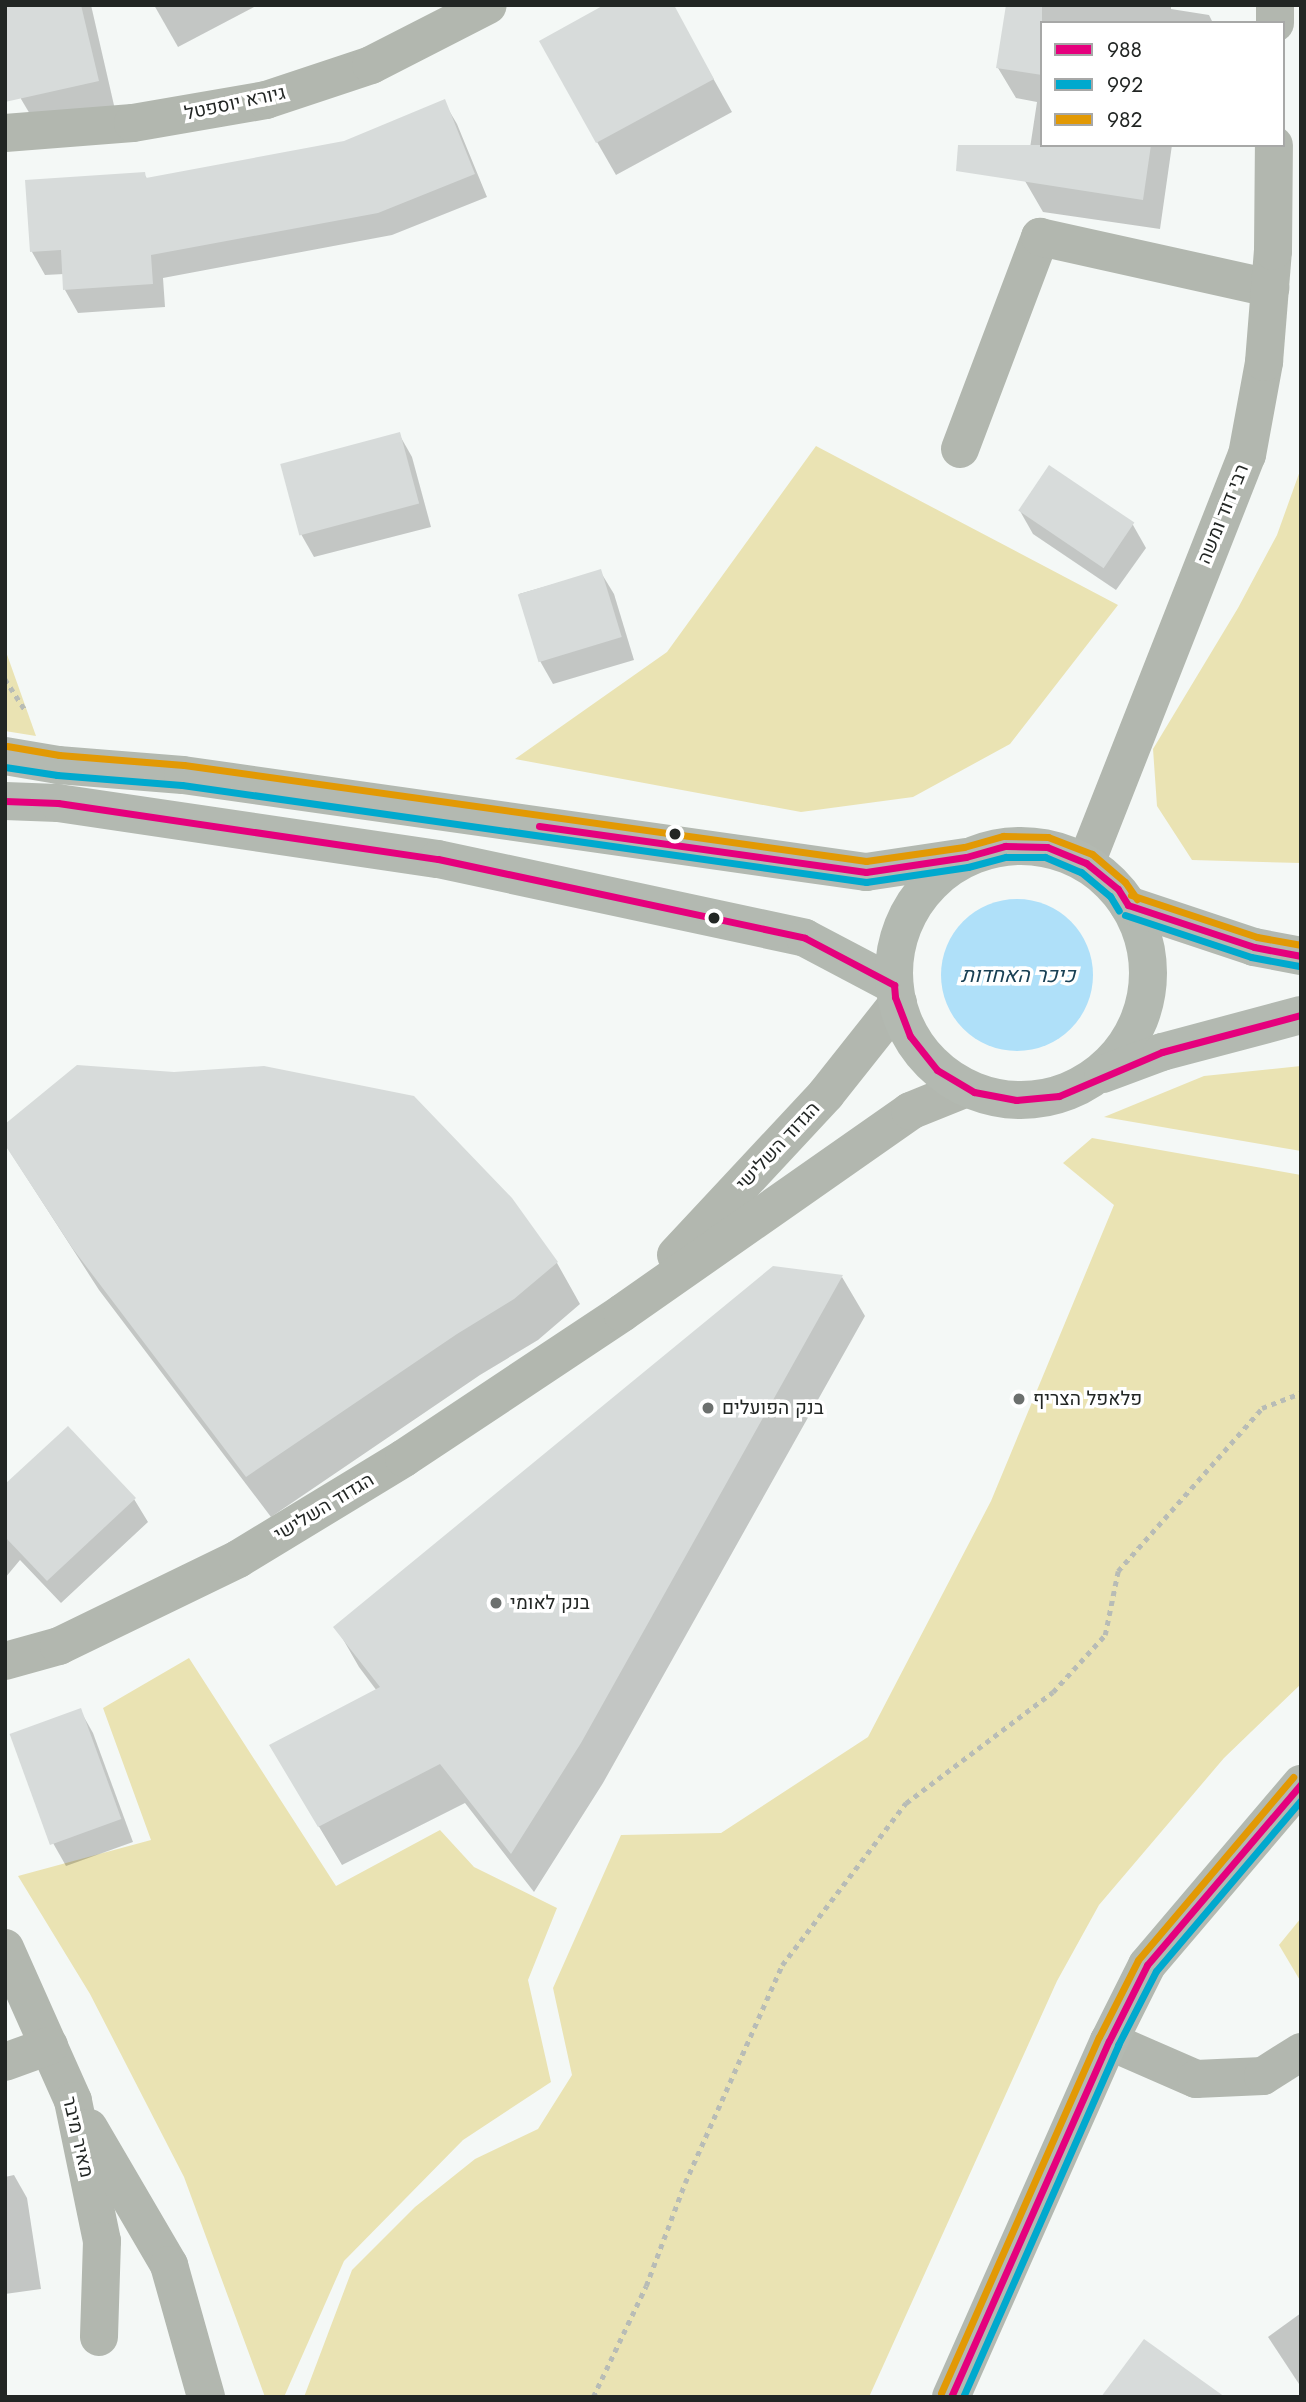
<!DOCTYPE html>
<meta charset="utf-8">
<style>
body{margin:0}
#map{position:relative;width:1306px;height:2402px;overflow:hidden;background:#f4f8f6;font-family:Jost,Heebo,sans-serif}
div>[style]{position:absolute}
.green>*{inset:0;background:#eae3b3}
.water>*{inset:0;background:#afe0f9}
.round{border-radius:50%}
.shadow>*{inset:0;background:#0003}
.building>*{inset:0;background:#d7dbda;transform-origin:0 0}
.path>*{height:4.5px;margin-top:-2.25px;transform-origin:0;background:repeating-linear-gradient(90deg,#b8bcb6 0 5px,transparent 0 10px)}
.minor>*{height:38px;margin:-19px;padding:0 19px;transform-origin:19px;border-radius:19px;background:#b2b7af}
.major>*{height:38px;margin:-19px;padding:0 19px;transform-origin:19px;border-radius:19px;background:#b3b9b1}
.major>.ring{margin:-19px;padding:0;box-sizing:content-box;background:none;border:38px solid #b3b9b1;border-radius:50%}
.bus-1>*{height:7px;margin:-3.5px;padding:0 3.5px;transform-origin:3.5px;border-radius:3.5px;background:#e5007d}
.bus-2>*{height:7px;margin:-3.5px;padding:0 3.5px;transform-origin:3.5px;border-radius:3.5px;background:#00a9ce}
.bus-3>*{height:7px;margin:-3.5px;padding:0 3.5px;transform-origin:3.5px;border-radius:3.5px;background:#e29904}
.dots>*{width:19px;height:19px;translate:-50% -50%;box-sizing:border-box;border:4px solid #fff;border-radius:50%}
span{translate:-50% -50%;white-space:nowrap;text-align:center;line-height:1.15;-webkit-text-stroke:7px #fff;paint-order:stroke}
.street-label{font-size:19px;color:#222624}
.poi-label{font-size:19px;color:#222624}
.left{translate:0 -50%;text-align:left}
.water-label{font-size:21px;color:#1a4155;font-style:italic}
.frame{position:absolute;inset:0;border:7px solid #222624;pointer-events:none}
.legend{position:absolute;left:1040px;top:21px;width:245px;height:126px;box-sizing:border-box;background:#fff;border:2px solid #a7a8a7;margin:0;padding:9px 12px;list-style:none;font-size:21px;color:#222624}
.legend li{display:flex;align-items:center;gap:14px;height:35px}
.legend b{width:35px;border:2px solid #a7a8a7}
</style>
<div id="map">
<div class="green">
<i style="clip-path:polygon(816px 446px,1118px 605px,1010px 744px,913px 797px,801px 812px,515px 759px,667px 652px)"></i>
<i style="clip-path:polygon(1301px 468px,1301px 863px,1192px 860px,1157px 806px,1153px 749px,1238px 608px,1277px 535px)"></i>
<i style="clip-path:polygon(5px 649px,36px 736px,5px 731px)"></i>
<i style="clip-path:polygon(1301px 1066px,1301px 1151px,1104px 1117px,1204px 1076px)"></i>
<i style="clip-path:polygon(1092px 1138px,1301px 1175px,1301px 1684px,1224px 1758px,1099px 1905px,1057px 1981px,869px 2397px,304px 2397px,352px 2270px,415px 2207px,475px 2159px,538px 2129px,572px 2075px,553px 1988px,621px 1835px,721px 1833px,868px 1737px,991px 1501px,1114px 1205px,1063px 1163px)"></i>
<i style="clip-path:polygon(189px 1658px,336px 1886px,440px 1830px,474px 1867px,557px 1908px,528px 1980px,551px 2082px,463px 2140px,344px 2261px,284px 2397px,265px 2397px,184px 2177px,90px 1994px,18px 1876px,151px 1840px,103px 1708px)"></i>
<i style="clip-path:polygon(1301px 1918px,1301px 1982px,1279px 1945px)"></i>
</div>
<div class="water">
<i class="round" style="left:941px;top:899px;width:152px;height:152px"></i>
</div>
<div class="shadow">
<i style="clip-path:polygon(15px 5px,91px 5px,116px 114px,40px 131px,21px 99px)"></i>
<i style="clip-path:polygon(154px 5px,258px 5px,178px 47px)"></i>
<i style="clip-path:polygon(672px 5px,732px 112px,616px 175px,597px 142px)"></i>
<i style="clip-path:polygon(1008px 5px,1171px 5px,1171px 9px,1209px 15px,1213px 23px,1042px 23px,1042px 145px,1172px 145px,1160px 229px,1043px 212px,1025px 181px,1037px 102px,1016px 98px,998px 68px)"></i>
<i style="clip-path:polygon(444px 102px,457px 124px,487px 197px,392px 235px,163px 278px,165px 307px,78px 313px,65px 290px,64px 274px,45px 275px,32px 252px,27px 182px,144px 174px,148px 180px,344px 142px)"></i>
<i style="clip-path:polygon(399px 434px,412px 457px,431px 527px,314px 557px,301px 534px)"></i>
<i style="clip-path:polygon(1020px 511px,1133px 525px,1146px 548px,1116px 590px,1033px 534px)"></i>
<i style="clip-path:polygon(600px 571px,614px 594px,634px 660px,553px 684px,540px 661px,519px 594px)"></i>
<i style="clip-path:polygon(174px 1074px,557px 1263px,580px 1304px,538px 1340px,480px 1375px,271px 1517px,99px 1290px,5px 1144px)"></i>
<i style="clip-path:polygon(842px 1277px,865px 1316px,603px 1783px,534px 1892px,465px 1803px,342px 1865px,294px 1785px,377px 1691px,359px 1667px,336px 1627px)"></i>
<i style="clip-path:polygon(5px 1486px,134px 1499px,148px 1522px,61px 1603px,20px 1560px,5px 1578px)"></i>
<i style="clip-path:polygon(80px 1710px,93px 1733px,133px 1842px,66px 1866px,53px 1843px)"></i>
<i style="clip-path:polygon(14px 2175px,27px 2198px,41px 2289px,5px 2294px,5px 2177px)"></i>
<i style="clip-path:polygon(1301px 2313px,1301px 2387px,1268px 2337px)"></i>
</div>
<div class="building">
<i style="clip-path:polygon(5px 5px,81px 5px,99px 81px,5px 102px)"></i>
<i style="clip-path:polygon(604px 5px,674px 5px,714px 79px,596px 143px,539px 41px)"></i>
<i style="clip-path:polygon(1006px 5px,1042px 5px,1042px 75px,996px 68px)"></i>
<i style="clip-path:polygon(445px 99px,475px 174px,378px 213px,151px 255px,153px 284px,63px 290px,61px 250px,30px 252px,25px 180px,145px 172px,146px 178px,344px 141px)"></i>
<i style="clip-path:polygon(958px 145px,1151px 145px,1143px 200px,956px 171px)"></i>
<i style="left:400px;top:432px;width:74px;height:124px;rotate:75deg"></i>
<i style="left:1049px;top:465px;width:103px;height:55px;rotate:34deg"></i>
<i style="left:601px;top:569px;width:71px;height:87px;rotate:73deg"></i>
<i style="clip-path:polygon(77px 1065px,174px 1072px,264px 1066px,414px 1096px,512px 1198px,558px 1262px,514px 1299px,457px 1334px,246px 1477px,73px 1249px,5px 1145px,5px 1124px)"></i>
<i style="clip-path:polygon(773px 1266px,843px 1275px,581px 1743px,511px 1854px,440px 1764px,318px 1827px,269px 1745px,380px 1687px,333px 1627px)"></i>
<i style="clip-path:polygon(68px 1426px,136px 1498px,47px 1581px,5px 1537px,5px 1484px)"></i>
<i style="left:81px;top:1708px;width:118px;height:76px;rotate:70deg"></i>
<i style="clip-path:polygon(1144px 2339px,1225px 2397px,1101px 2397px)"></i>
</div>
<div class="path">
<i style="left:5px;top:679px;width:37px;rotate:57deg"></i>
<i style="left:593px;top:2397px;width:123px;rotate:-64.5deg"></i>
<i style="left:646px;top:2286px;width:110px;rotate:-69.3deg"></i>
<i style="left:685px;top:2183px;width:239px;rotate:-66deg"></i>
<i style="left:782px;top:1965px;width:204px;rotate:-52.6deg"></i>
<i style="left:906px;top:1803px;width:184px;rotate:-37.1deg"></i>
<i style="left:1053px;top:1692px;width:77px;rotate:-47.6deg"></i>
<i style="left:1105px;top:1635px;width:65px;rotate:-78.5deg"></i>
<i style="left:1118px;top:1571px;width:217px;rotate:-48.5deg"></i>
<i style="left:1262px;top:1408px;width:42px;rotate:-21deg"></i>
</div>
<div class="minor">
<i style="left:1275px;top:23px;width:18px;rotate:-90deg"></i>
<i style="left:5px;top:133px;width:128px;rotate:-4.5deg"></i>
<i style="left:133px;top:123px;width:135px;rotate:-9.8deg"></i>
<i style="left:266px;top:100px;width:111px;rotate:-18.4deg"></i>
<i style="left:371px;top:65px;width:131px;rotate:-27.1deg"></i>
<i style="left:960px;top:449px;width:227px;rotate:-69.3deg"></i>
<i style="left:1040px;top:237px;width:236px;rotate:12.5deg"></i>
<i style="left:1086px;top:863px;width:439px;rotate:-68.5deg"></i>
<i style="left:1247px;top:455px;width:95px;rotate:-79.6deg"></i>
<i style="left:1264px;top:362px;width:111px;rotate:-85.4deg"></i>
<i style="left:1273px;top:251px;width:106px;rotate:-89.5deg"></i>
<i style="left:676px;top:1255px;width:220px;rotate:-47deg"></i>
<i style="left:826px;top:1094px;width:116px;rotate:-51.6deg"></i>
<i style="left:5px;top:1661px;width:56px;rotate:-15.5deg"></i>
<i style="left:59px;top:1646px;width:199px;rotate:-25.9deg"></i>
<i style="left:238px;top:1559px;width:194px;rotate:-31.3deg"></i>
<i style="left:404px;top:1458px;width:262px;rotate:-33.6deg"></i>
<i style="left:622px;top:1313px;width:352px;rotate:-35deg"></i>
<i style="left:910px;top:1111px;width:61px;rotate:-22deg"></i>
<i style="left:5px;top:1948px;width:167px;rotate:66deg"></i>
<i style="left:73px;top:2101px;width:143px;rotate:78.3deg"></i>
<i style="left:102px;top:2241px;width:96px;rotate:91.8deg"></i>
<i style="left:1109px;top:2041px;width:95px;rotate:23.6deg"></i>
<i style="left:1196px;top:2079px;width:67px;rotate:-2.6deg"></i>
<i style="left:1263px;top:2076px;width:45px;rotate:-32.3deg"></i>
<i style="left:5px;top:2062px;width:47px;rotate:-20deg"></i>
<i style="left:89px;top:2128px;width:159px;rotate:59.7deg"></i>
<i style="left:169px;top:2265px;width:137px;rotate:74.3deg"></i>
</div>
<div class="major">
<i style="left:5px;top:756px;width:54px;rotate:9.6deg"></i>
<i style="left:58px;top:765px;width:125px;rotate:4.6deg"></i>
<i style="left:183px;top:775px;width:690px;rotate:8.08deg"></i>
<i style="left:866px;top:872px;width:101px;rotate:-8.5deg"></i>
<i style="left:5px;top:801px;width:53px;rotate:2.2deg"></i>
<i style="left:58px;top:803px;width:384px;rotate:8.4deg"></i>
<i style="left:438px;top:859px;width:375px;rotate:12.1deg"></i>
<i style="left:805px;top:938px;width:101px;rotate:27.8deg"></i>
<i class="ring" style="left:894px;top:846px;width:216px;height:216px"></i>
<i style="left:1128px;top:905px;width:133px;rotate:18.4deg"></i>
<i style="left:1254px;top:947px;width:48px;rotate:10.8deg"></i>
<i style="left:1103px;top:1074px;width:63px;rotate:-20.4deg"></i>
<i style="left:1162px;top:1052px;width:144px;rotate:-14.9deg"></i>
<i style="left:951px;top:2397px;width:389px;rotate:-66.1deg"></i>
<i style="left:1109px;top:2041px;width:85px;rotate:-63.4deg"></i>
<i style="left:1147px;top:1965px;width:238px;rotate:-49.6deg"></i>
</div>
<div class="bus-1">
<i style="left:5px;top:801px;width:53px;rotate:2.2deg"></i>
<i style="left:58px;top:803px;width:384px;rotate:8.4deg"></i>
<i style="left:438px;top:859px;width:375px;rotate:12.1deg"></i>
<i style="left:805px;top:938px;width:101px;rotate:27.8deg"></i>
<i style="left:894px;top:985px;width:12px;rotate:85deg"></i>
<i style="left:895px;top:997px;width:42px;rotate:69deg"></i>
<i style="left:910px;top:1036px;width:43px;rotate:51.5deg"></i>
<i style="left:937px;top:1070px;width:43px;rotate:30.7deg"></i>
<i style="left:974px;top:1092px;width:43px;rotate:10.8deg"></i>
<i style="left:1016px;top:1100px;width:43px;rotate:-5.3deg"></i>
<i style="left:1059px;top:1096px;width:112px;rotate:-23.1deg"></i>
<i style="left:1162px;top:1052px;width:144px;rotate:-14.9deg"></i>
<i style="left:539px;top:826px;width:330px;rotate:8deg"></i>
<i style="left:866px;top:872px;width:101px;rotate:-8.5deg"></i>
<i style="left:966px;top:857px;width:41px;rotate:-15.8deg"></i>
<i style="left:1005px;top:846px;width:42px;rotate:1.4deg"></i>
<i style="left:1047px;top:847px;width:42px;rotate:22.3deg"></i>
<i style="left:1086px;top:863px;width:41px;rotate:39.1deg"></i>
<i style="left:1118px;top:889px;width:19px;rotate:58deg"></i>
<i style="left:1128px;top:905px;width:133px;rotate:18.4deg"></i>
<i style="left:1254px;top:947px;width:48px;rotate:10.8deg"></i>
<i style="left:951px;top:2397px;width:389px;rotate:-66.1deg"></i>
<i style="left:1109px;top:2041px;width:85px;rotate:-63.4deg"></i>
<i style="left:1147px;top:1965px;width:238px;rotate:-49.6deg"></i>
</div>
<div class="bus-2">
<i style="left:5px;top:767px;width:53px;rotate:8.7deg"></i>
<i style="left:57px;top:775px;width:125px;rotate:4.6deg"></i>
<i style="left:182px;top:785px;width:691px;rotate:8.07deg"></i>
<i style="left:866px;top:882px;width:103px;rotate:-8.4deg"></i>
<i style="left:968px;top:867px;width:39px;rotate:-15deg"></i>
<i style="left:1006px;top:857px;width:39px"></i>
<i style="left:1045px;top:857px;width:39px;rotate:23deg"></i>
<i style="left:1081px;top:872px;width:38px;rotate:40deg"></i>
<i style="left:1110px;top:896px;width:17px;rotate:59deg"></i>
<i style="left:1125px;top:915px;width:133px;rotate:18.4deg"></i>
<i style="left:1251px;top:957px;width:49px;rotate:10.6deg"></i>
<i style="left:963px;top:2397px;width:385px;rotate:-66.2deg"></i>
<i style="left:1118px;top:2045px;width:83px;rotate:-62.8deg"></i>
<i style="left:1156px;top:1971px;width:224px;rotate:-49.7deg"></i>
</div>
<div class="bus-3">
<i style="left:7px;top:746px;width:53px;rotate:9.8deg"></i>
<i style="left:59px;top:755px;width:125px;rotate:4.6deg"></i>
<i style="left:184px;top:765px;width:689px;rotate:8.01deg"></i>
<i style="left:866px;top:861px;width:99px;rotate:-8.1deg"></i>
<i style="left:964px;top:847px;width:41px;rotate:-15.8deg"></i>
<i style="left:1003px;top:836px;width:45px;rotate:1.3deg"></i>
<i style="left:1048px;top:837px;width:47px;rotate:21.1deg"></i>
<i style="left:1092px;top:854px;width:43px;rotate:40.3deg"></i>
<i style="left:1125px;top:882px;width:21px;rotate:55deg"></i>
<i style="left:1131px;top:895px;width:133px;rotate:18.4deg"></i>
<i style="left:1257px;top:937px;width:45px;rotate:10.3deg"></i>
<i style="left:941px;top:2393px;width:389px;rotate:-66.1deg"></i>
<i style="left:1099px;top:2037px;width:86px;rotate:-63.1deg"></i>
<i style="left:1138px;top:1960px;width:240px;rotate:-49.7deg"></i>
</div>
<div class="dots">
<i style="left:675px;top:834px;background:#222624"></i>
<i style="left:714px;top:918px;background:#222624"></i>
<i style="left:1019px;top:1399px;background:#6c706e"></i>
<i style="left:708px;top:1408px;background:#6c706e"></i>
<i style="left:496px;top:1603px;background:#6c706e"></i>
</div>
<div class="street-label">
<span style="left:235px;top:103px;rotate:-12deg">גיורא יוספטל</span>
<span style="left:1223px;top:514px;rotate:-68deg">רבי דוד ומשה</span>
<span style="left:778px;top:1146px;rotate:-47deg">הגדוד השלישי</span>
<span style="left:324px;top:1507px;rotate:-31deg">הגדוד השלישי</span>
<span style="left:78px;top:2137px;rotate:77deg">מאיר מיבר</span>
</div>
<div class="poi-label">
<span class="left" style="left:1033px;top:1399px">פלאפל הצריף</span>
<span class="left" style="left:722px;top:1408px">בנק הפועלים</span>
<span class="left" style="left:510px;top:1603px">בנק לאומי</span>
</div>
<div class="water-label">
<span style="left:1018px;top:975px">כיכר האחדות</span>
</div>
<div class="frame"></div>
<ul class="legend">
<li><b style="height:9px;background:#e5007d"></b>988</li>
<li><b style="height:9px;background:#00a9ce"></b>992</li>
<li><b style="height:9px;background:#e29904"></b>982</li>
</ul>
</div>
